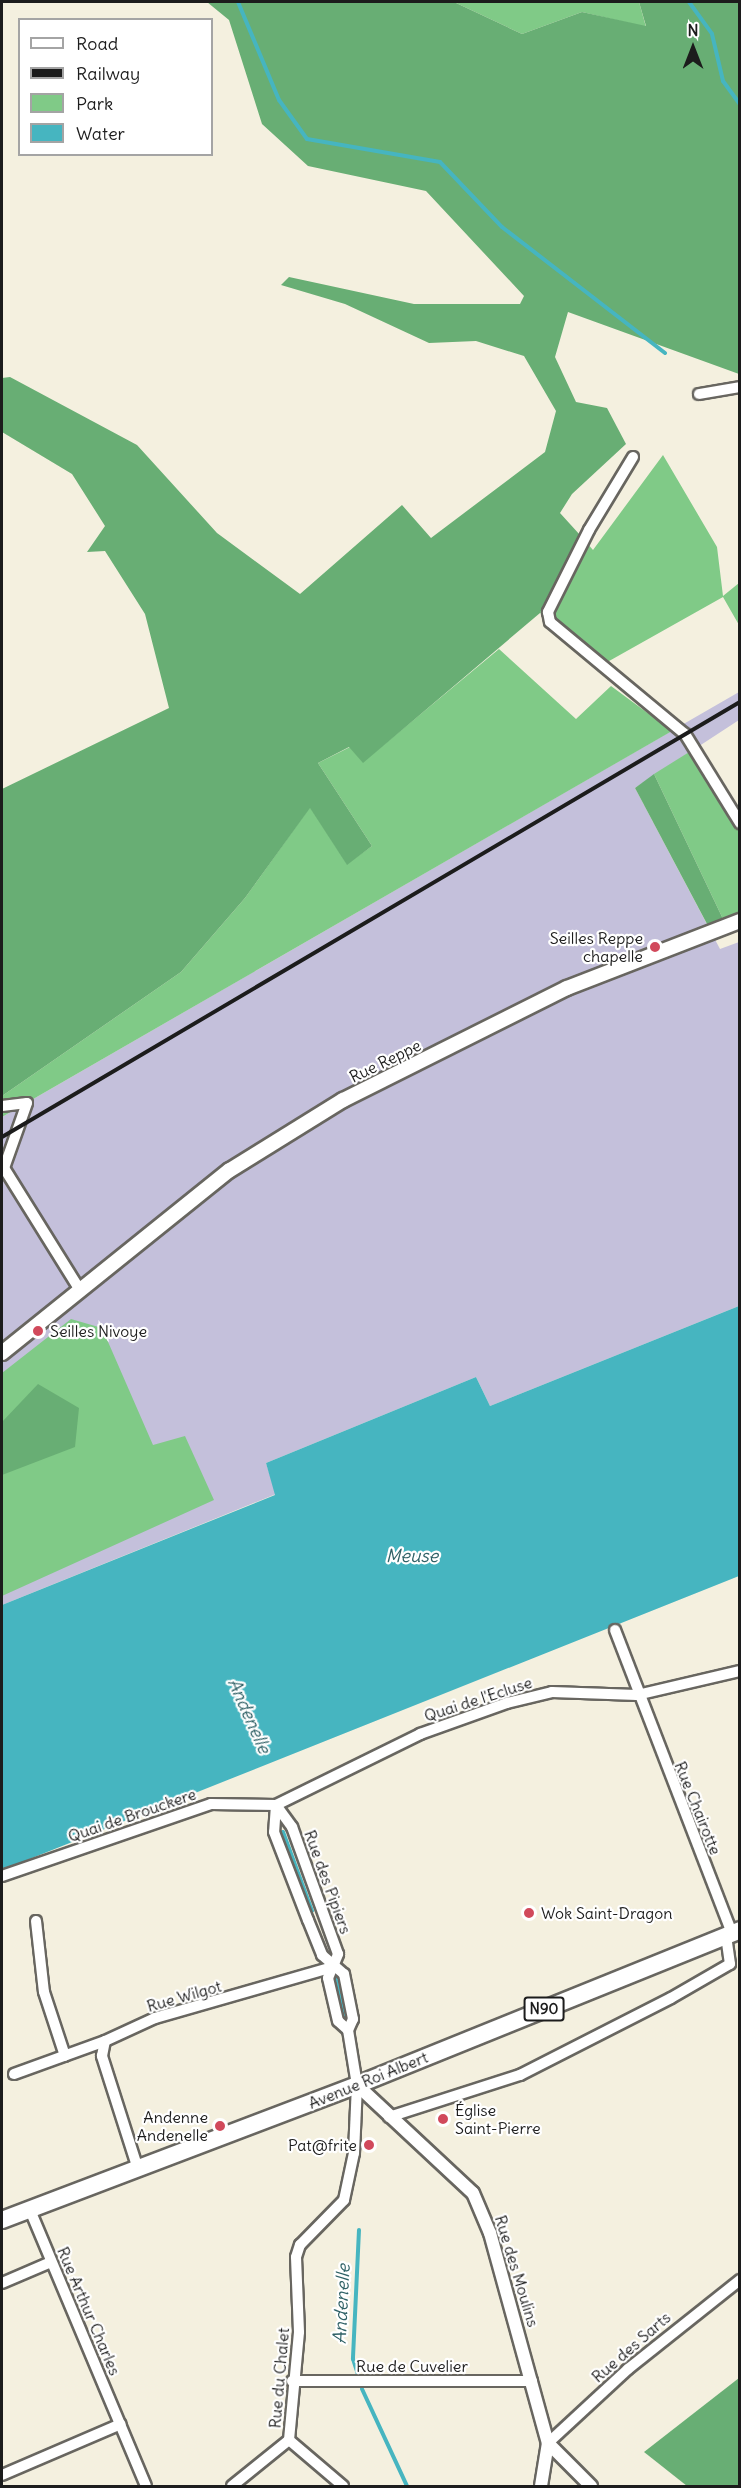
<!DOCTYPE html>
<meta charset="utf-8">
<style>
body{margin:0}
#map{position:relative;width:741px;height:2488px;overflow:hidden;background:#f4f0df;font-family:Delius,sans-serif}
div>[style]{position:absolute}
.industrial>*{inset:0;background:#c4c0db}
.green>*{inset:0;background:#80ca87}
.forest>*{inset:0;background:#68ae74}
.water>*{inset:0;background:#46b5c0}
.stream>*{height:4px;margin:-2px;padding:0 2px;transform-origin:2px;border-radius:2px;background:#46b5c0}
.roads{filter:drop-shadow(2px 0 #686660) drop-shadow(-2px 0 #686660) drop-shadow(0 2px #686660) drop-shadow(0 -2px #686660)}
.minor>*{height:10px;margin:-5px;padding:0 5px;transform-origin:5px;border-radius:5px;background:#fff}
.tertiary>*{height:12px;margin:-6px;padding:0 6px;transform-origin:6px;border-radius:6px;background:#fff}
.secondary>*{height:14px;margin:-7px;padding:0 7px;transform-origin:7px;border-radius:7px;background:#fff}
.primary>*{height:16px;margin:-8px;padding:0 8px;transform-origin:8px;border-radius:8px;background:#fff}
.rail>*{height:4px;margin:-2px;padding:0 2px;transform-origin:2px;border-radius:2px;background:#1c1c1c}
.dots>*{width:16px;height:16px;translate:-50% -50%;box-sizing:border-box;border:3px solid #fff;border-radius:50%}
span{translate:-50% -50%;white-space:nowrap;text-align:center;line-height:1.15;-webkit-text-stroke:4.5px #fff;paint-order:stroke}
.shield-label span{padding:2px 4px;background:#fff;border:2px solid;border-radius:4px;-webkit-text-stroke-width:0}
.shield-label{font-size:15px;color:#1c1c1c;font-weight:700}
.poi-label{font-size:16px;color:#1c1c1c}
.right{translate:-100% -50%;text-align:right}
.left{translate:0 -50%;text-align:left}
.street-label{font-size:16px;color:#1c1c1c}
.water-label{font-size:18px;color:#2f6166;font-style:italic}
.frame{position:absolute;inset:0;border:3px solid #1c1c1c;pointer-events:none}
.legend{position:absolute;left:18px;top:18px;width:195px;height:138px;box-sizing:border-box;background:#fff;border:2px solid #a4a4a4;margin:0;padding:8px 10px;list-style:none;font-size:18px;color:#1c1c1c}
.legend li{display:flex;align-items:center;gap:12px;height:30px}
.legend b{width:30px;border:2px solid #a4a4a4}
.north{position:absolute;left:663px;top:18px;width:60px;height:60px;-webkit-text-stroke:4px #fff;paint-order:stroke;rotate:0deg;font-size:16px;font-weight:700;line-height:24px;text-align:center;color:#1c1c1c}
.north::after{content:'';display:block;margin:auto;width:21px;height:27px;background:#1c1c1c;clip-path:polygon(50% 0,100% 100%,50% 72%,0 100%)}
</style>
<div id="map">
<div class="industrial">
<i style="clip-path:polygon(739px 692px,739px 720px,635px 788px,720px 949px,739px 942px,739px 1306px,490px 1406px,476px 1377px,266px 1463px,276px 1494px,2px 1605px,2px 1117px)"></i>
</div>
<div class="green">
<i style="clip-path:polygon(454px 2px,639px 2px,646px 27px,582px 12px,522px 34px)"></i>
<i style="clip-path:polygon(663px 455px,717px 547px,723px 596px,739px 583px,739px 625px,723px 597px,602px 665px,540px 613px,580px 535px,593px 550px)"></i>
<i style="clip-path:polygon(499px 649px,576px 719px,611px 686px,672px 731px,2px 1117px,2px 1096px,181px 972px,245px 898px,310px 807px,347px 864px,372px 846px,318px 763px,350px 747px,363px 762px)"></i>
<i style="clip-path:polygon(694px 749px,739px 823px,739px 913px,723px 919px,654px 774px)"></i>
<i style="clip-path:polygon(71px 1319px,102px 1328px,153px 1445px,185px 1436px,214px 1500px,2px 1596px,2px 1373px)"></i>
</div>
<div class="forest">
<i style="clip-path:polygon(207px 2px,454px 2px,522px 34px,582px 12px,646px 26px,639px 2px,739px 2px,739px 374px,568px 312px,555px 357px,576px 402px,607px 408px,626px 444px,572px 494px,560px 513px,580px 535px,540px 613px,363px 763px,349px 747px,318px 763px,372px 846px,347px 865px,310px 808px,245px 898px,181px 972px,2px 1096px,2px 789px,169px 708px,145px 614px,105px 551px,87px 552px,105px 526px,72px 474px,2px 432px,2px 378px,10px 377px,137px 445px,217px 533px,300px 594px,402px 505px,431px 538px,545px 452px,556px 411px,524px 356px,476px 341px,429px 343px,345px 304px,281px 285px,289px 277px,414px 304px,520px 304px,524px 296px,426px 191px,308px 166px,262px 124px,229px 20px)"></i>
<i style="clip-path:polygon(654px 774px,723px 919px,707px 924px,635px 788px)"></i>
<i style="clip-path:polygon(38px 1384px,79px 1408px,75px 1447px,2px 1475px,2px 1422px)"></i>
<i style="clip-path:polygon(739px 2378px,739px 2486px,687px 2486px,644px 2452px)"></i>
</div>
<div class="water">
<i style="clip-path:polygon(739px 1306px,739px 1576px,2px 1870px,2px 1605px,275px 1495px,266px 1463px,476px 1377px,490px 1406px)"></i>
</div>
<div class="stream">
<i style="left:238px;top:2px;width:106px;rotate:67.3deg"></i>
<i style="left:279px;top:100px;width:48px;rotate:54.3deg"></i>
<i style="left:307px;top:139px;width:135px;rotate:9.8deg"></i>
<i style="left:440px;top:162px;width:90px;rotate:46.4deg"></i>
<i style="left:502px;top:227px;width:206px;rotate:37.7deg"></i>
<i style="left:689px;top:2px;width:39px;rotate:54deg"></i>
<i style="left:712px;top:34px;width:48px;rotate:76.8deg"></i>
<i style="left:723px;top:81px;width:29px;rotate:54deg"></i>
<i style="left:283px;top:1832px;width:84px;rotate:69.8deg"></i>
<i style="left:335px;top:1976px;width:42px;rotate:77.6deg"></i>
<i style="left:359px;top:2230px;width:129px;rotate:92.7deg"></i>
<i style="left:353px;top:2359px;width:20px;rotate:72deg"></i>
<i style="left:362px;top:2389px;width:107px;rotate:65.1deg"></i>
</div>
<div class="roads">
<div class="minor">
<i style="left:699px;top:394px;width:42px;rotate:-9.7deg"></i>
<i style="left:633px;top:457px;width:85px;rotate:121.1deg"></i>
<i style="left:589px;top:530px;width:92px;rotate:116.6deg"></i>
<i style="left:548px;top:612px;width:10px;rotate:79deg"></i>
<i style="left:550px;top:622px;width:175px;rotate:39.7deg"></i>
<i style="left:685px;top:734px;width:105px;rotate:58.3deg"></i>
<i style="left:2px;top:1106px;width:25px;rotate:-7deg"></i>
<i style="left:27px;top:1103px;width:69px;rotate:109.5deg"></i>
<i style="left:4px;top:1168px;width:144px;rotate:58.1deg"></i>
<i style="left:615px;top:1630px;width:325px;rotate:68.9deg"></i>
<i style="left:276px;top:1805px;width:27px;rotate:94deg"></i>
<i style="left:274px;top:1832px;width:94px;rotate:68.9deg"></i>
<i style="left:308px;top:1920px;width:38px;rotate:68deg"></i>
<i style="left:322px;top:1955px;width:29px;rotate:41deg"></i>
<i style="left:344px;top:1974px;width:46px;rotate:78.7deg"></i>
<i style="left:353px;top:2019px;width:12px;rotate:114deg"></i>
<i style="left:2px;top:1876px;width:221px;rotate:-19deg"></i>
<i style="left:211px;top:1804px;width:65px;rotate:0.9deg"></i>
<i style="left:276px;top:1805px;width:161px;rotate:-26.2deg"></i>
<i style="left:420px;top:1734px;width:92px;rotate:-19.6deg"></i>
<i style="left:507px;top:1703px;width:46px;rotate:-13.7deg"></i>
<i style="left:552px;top:1692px;width:85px;rotate:2deg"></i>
<i style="left:637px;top:1695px;width:106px;rotate:-13.1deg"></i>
<i style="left:36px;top:1921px;width:71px;rotate:83.6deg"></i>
<i style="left:44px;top:1992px;width:67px;rotate:71.8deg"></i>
<i style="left:14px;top:2074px;width:97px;rotate:-19.9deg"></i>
<i style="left:389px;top:2117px;width:138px;rotate:-17.8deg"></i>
<i style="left:520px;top:2075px;width:169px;rotate:-27deg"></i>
<i style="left:671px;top:1998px;width:68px;rotate:-30deg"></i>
<i style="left:730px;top:1964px;width:28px;rotate:-98deg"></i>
<i style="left:138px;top:2169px;width:119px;rotate:-107.7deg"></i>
<i style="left:102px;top:2056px;width:15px;rotate:-79deg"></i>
<i style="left:105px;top:2041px;width:55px;rotate:-24.7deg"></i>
<i style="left:155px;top:2018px;width:185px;rotate:-16deg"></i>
<i style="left:30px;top:2210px;width:299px;rotate:67.2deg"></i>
<i style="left:2px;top:2283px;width:53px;rotate:-23.2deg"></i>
<i style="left:292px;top:2381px;width:240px"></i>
<i style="left:289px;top:2440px;width:71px;rotate:40.4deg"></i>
<i style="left:548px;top:2443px;width:109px;rotate:-42.8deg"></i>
<i style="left:628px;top:2369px;width:143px;rotate:-38.5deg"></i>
<i style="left:2px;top:2475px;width:129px;rotate:-23.2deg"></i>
<i style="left:232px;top:2486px;width:73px;rotate:-38.9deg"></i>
<i style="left:289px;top:2440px;width:108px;rotate:-84.7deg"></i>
<i style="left:299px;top:2332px;width:75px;rotate:-92.3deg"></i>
<i style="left:296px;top:2257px;width:13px;rotate:-72deg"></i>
<i style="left:300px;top:2245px;width:63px;rotate:-45.6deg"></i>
<i style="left:344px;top:2200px;width:48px;rotate:-78deg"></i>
<i style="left:354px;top:2153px;width:68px;rotate:-87.5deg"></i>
<i style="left:357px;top:2085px;width:56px;rotate:-99.3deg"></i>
<i style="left:348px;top:2030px;width:13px;rotate:-138deg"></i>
<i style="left:338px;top:2021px;width:44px;rotate:-103.1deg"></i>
<i style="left:328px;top:1978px;width:26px;rotate:-67deg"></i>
<i style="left:338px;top:1954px;width:135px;rotate:-109.9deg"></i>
<i style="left:292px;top:1827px;width:27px;rotate:-126deg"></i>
</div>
<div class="tertiary">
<i style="left:357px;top:2085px;width:158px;rotate:43deg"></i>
<i style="left:473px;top:2193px;width:43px;rotate:67deg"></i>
<i style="left:490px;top:2233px;width:218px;rotate:74.6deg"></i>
<i style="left:548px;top:2443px;width:61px;rotate:45deg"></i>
<i style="left:541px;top:2486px;width:44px;rotate:-80.8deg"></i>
</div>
<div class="secondary">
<i style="left:2px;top:1353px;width:292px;rotate:-38.8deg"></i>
<i style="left:230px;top:1170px;width:133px;rotate:-31.8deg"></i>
<i style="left:343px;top:1100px;width:250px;rotate:-26.6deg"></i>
<i style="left:567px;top:988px;width:186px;rotate:-21.2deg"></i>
</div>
<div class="primary">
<i style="left:2px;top:2220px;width:380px;rotate:-20.8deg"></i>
<i style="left:357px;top:2085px;width:413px;rotate:-22deg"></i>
</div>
</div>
<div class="rail">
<i style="left:2px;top:1137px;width:857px;rotate:-30.52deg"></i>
</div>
<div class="dots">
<i style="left:655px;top:947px;background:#d1495b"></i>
<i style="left:38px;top:1331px;background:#d1495b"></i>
<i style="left:529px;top:1913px;background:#d1495b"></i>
<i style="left:443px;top:2119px;background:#d1495b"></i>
<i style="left:220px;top:2126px;background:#d1495b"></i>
<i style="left:369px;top:2145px;background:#d1495b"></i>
</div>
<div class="shield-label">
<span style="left:544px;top:2009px">N90</span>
</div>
<div class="poi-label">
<span class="right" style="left:643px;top:947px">Seilles Reppe<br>chapelle</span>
<span class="left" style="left:50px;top:1331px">Seilles Nivoye</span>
<span class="left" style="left:541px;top:1913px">Wok Saint-Dragon</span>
<span class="left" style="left:455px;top:2119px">Église<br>Saint-Pierre</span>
<span class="right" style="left:208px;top:2126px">Andenne<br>Andenelle</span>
<span class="right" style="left:357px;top:2145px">Pat@frite</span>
</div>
<div class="street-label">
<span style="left:385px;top:1061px;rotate:-26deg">Rue Reppe</span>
<span style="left:478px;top:1699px;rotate:-18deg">Quai de l'Ecluse</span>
<span style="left:698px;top:1808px;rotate:68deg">Rue Chairotte</span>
<span style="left:132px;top:1815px;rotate:-19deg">Quai de Brouckere</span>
<span style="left:328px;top:1882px;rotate:70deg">Rue des Pipiers</span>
<span style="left:184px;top:1996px;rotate:-16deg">Rue Wilgot</span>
<span style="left:368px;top:2080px;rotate:-22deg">Avenue Roi Albert</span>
<span style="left:517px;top:2271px;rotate:73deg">Rue des Moulins</span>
<span style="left:89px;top:2311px;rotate:67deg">Rue Arthur Charles</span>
<span style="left:631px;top:2347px;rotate:-41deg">Rue des Sarts</span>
<span style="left:412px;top:2366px">Rue de Cuvelier</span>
<span style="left:279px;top:2378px;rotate:-85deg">Rue du Chalet</span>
</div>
<div class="water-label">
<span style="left:412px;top:1556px">Meuse</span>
<span style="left:249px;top:1716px;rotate:66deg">Andenelle</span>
<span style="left:342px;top:2304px;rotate:-87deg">Andenelle</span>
</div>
<div class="frame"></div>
<ul class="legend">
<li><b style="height:8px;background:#fff"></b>Road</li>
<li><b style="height:8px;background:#1c1c1c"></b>Railway</li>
<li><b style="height:16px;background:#80ca87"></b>Park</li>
<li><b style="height:16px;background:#46b5c0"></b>Water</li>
</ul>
<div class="north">N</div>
</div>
